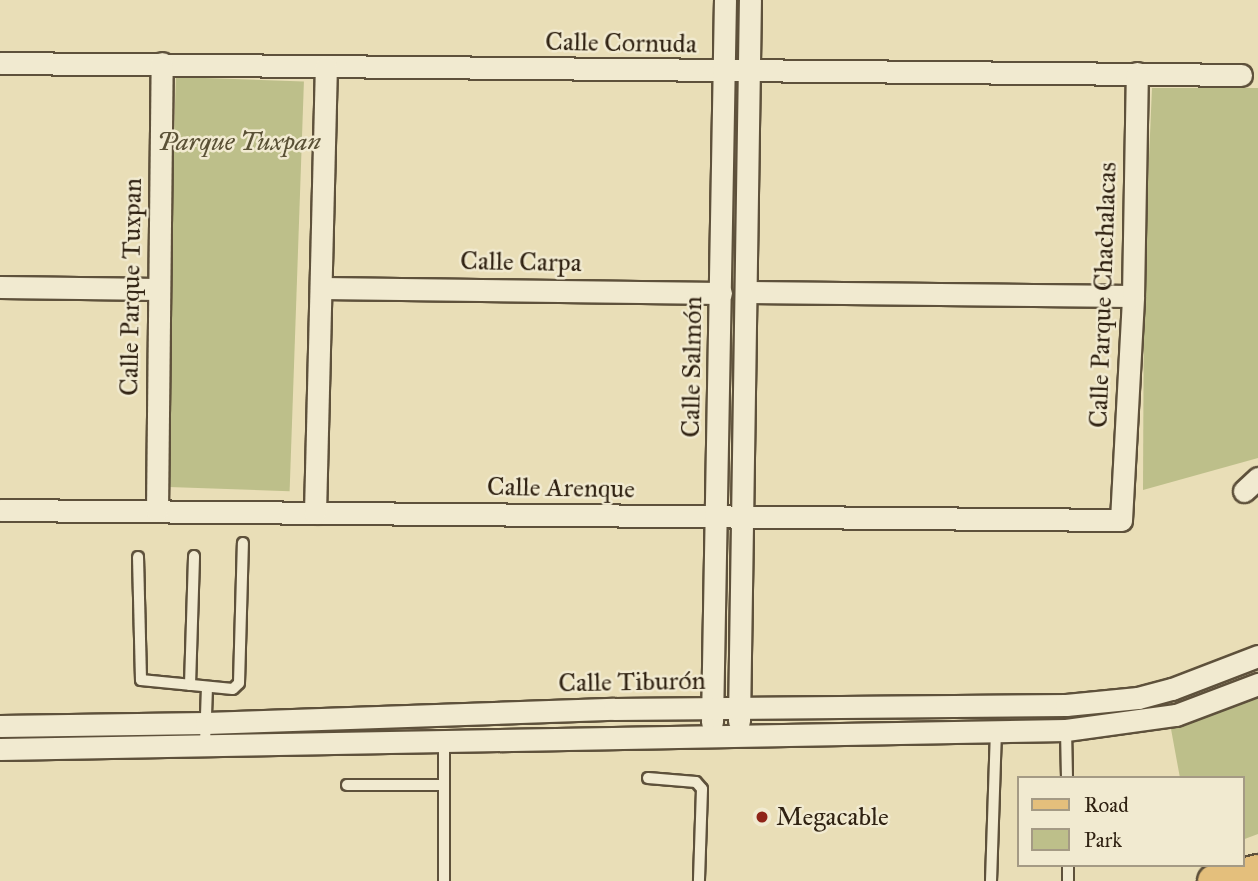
<!DOCTYPE html>
<meta charset="utf-8">
<style>
body{margin:0}
#map{position:relative;width:1258px;height:881px;overflow:hidden;background:#e9deb7;font-family:"IM FELL Great Primer",serif}
div>[style]{position:absolute}
.green>*{inset:0;background:#bdbf8a;transform-origin:0 0}
.roads{filter:drop-shadow(2px 0 #5e513b) drop-shadow(-2px 0 #5e513b) drop-shadow(0 2px #5e513b) drop-shadow(0 -2px #5e513b)}
.lane>*{height:10px;margin:-5px;padding:0 5px;transform-origin:5px;border-radius:5px;background:#f1ead0}
.street>*{height:21px;margin:-10.5px;padding:0 10.5px;transform-origin:10.5px;border-radius:10.5px;background:#f1ead0}
.primary>*{height:33px;margin:-16.5px;padding:0 16.5px;transform-origin:16.5px;border-radius:16.5px;background:#e4bf7c}
.dots>*{width:19px;height:19px;translate:-50% -50%;box-sizing:border-box;border:4px solid #f1ead0;border-radius:50%}
span{translate:-50% -50%;white-space:nowrap;text-align:center;line-height:1.15;-webkit-text-stroke:5px #f1ead0;paint-order:stroke}
.street-label{font-size:26px;color:#302212}
.park-label{font-size:26px;color:#5a5136;font-style:italic}
.poi-label{font-size:26px;color:#302212}
.left{translate:0 -50%;text-align:left}
.legend{position:absolute;left:1017px;top:776px;width:228px;height:91px;box-sizing:border-box;background:#f1ead0;border:2px solid #a49a84;margin:0;padding:9px 12px;list-style:none;font-size:21px;color:#302212}
.legend li{display:flex;align-items:center;gap:14px;height:35px}
.legend b{width:35px;border:2px solid #a49a84}
</style>
<div id="map">
<div class="green">
<i style="left:176px;top:77px;width:128px;height:410px;rotate:2deg"></i>
<i style="clip-path:polygon(1152px 88px,1258px 88px,1258px 458px,1143px 490px,1144px 276px)"></i>
<i style="clip-path:polygon(1258px 696px,1258px 834px,1242px 840px,1242px 778px,1180px 778px,1171px 729px)"></i>
</div>
<div class="roads">
<div class="lane">
<i style="left:138px;top:557px;width:123px;rotate:88.6deg"></i>
<i style="left:141px;top:680px;width:92px;rotate:5.6deg"></i>
<i style="left:233px;top:689px;width:8px;rotate:-45deg"></i>
<i style="left:239px;top:683px;width:140px;rotate:-88.4deg"></i>
<i style="left:190px;top:685px;width:129px;rotate:-88.2deg"></i>
<i style="left:1066px;top:730px;width:48px;rotate:88.8deg"></i>
<i style="left:205px;top:744px;width:57px;rotate:-88deg"></i>
<i style="left:648px;top:778px;width:48px;rotate:4.8deg"></i>
<i style="left:696px;top:782px;width:9px;rotate:49deg"></i>
<i style="left:702px;top:789px;width:92px;rotate:91.9deg"></i>
<i style="left:347px;top:785px;width:97px"></i>
<i style="left:1068px;top:865px;width:16px;rotate:90deg"></i>
<i style="left:444px;top:881px;width:139px;rotate:-90deg"></i>
<i style="left:991px;top:881px;width:149px;rotate:-88.1deg"></i>
</div>
<div class="street">
<i style="left:0;top:63px;width:1241px;rotate:0.55deg"></i>
<i style="left:0;top:287px;width:159px;rotate:0.7deg"></i>
<i style="left:321px;top:288px;width:400px;rotate:0.7deg"></i>
<i style="left:748px;top:292px;width:385px;rotate:0.6deg"></i>
<i style="left:1244px;top:491px;width:19px;rotate:-43deg"></i>
<i style="left:0;top:510px;width:1121px;rotate:0.51deg"></i>
<i style="left:1121px;top:520px;width:224px;rotate:-86.9deg"></i>
<i style="left:1133px;top:296px;width:223px;rotate:-89deg"></i>
<i style="left:157px;top:511px;width:448px;rotate:-89.4deg"></i>
<i style="left:315px;top:513px;width:446px;rotate:-88.6deg"></i>
<i style="left:739px;top:721px;width:721px;rotate:-89.13deg"></i>
<i style="left:712px;top:722px;width:722px;rotate:-88.97deg"></i>
<i style="left:0;top:726px;width:206px;rotate:-0.8deg"></i>
<i style="left:206px;top:723px;width:408px;rotate:-2deg"></i>
<i style="left:614px;top:709px;width:452px;rotate:-0.5deg"></i>
<i style="left:1066px;top:705px;width:72px;rotate:-5.6deg"></i>
<i style="left:1138px;top:698px;width:35px;rotate:-15deg"></i>
<i style="left:1172px;top:689px;width:92px;rotate:-21deg"></i>
<i style="left:0;top:749px;width:1066px;rotate:-1.02deg"></i>
<i style="left:1066px;top:730px;width:111px;rotate:-7.8deg"></i>
<i style="left:1176px;top:715px;width:88px;rotate:-20.7deg"></i>
</div>
<div class="primary">
<i style="left:1214px;top:881px;width:45px;rotate:-12.8deg"></i>
</div>
</div>
<div class="dots">
<i style="left:762px;top:817px;background:#8f2418"></i>
</div>
<div class="street-label">
<span style="left:621px;top:43px;rotate:1deg">Calle Cornuda</span>
<span style="left:521px;top:262px;rotate:1deg">Calle Carpa</span>
<span style="left:131px;top:287px;rotate:-89deg">Calle Parque Tuxpan</span>
<span style="left:1103px;top:295px;rotate:-88deg">Calle Parque Chachalacas</span>
<span style="left:692px;top:367px;rotate:-89deg">Calle Salmón</span>
<span style="left:561px;top:488px;rotate:1deg">Calle Arenque</span>
<span style="left:632px;top:682px;rotate:-1deg">Calle Tiburón</span>
</div>
<div class="park-label">
<span style="left:239px;top:142px">Parque Tuxpan</span>
</div>
<div class="poi-label">
<span class="left" style="left:776px;top:817px">Megacable</span>
</div>
<ul class="legend">
<li><b style="height:9px;background:#e4bf7c"></b>Road</li>
<li><b style="height:19px;background:#bdbf8a"></b>Park</li>
</ul>
</div>
